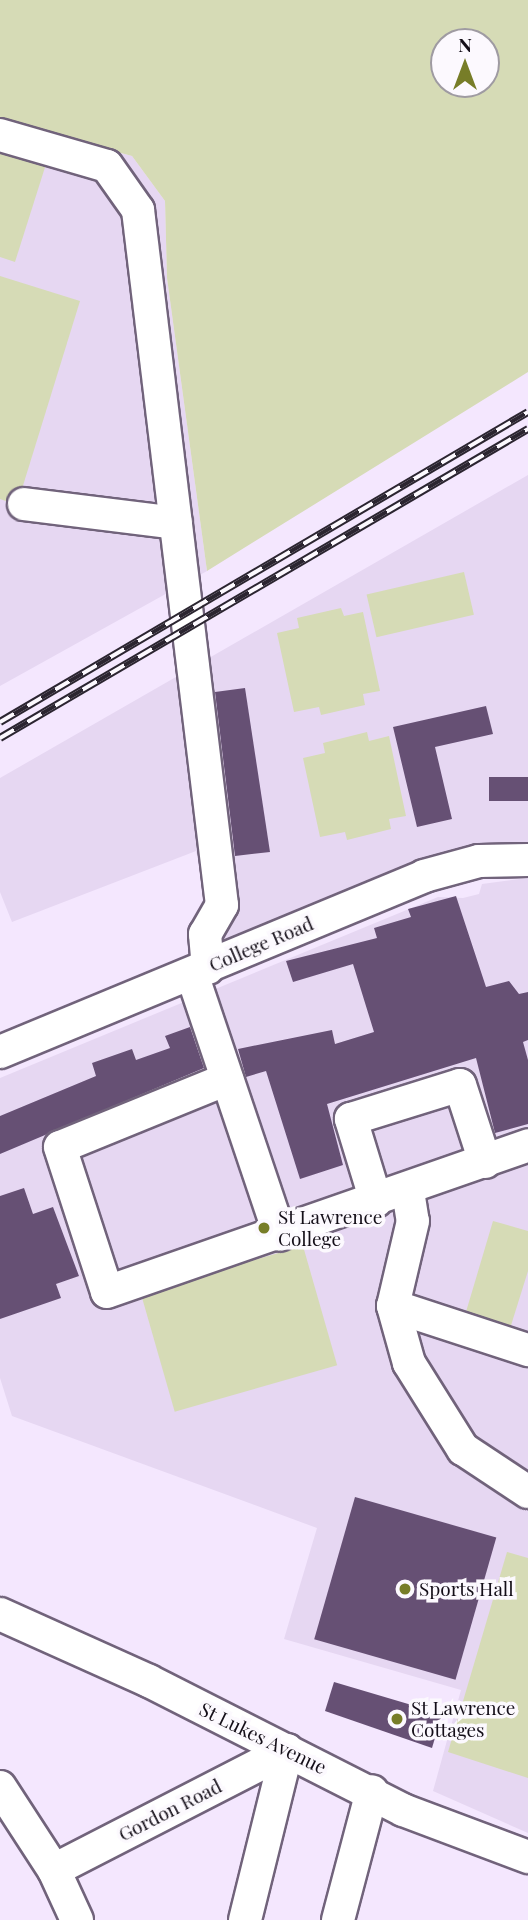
<!DOCTYPE html>
<style>
body{margin:0}
#map{position:relative;width:528px;height:1920px;overflow:hidden;background:#f4e7fe;font-family:"Playfair Display",serif}
div>[style]{position:absolute}
.built>*{inset:0;background:#e6d7f2}
.green>*{inset:0;background:#d6dbb6;transform-origin:0 0}
.building>*{inset:0;background:#665074;transform-origin:0 0}
.roads{filter:drop-shadow(2px 0 #71637b) drop-shadow(-2px 0 #71637b) drop-shadow(0 2px #71637b) drop-shadow(0 -2px #71637b)}
.minor>*{height:32px;margin:-16px;padding:0 16px;transform-origin:16px;border-radius:16px;background:#fff}
.rail>*{height:8px;margin-top:-4px;transform-origin:0;background:repeating-linear-gradient(90deg,#fcf9fe 0 16px,#2b2530 0 32px);box-sizing:border-box;border-block:2px solid #2b2530}
.dots>*{width:19px;height:19px;translate:-50% -50%;box-sizing:border-box;border:4px solid #fcf9fe;border-radius:50%}
span{translate:-50% -50%;white-space:nowrap;text-align:center;line-height:1.15;-webkit-text-stroke:7px #fcf9fe;paint-order:stroke}
.street-label{font-size:19px;color:#140e18}
.poi-label{font-size:19px;color:#140e18}
.left{translate:0 -50%;text-align:left}
.north{position:absolute;left:430px;top:28px;width:70px;height:70px;box-sizing:border-box;background:#fcf9fe;border:2px solid #9f9ba2;border-radius:50%;rotate:0deg;font-size:19px;font-weight:700;line-height:28px;text-align:center;color:#140e18}
.north::after{content:'';display:block;margin:auto;width:24px;height:32px;background:#777d28;clip-path:polygon(50% 0,100% 100%,50% 72%,0 100%)}
</style>
<div id="map">
<div class="built">
<i style="clip-path:polygon(0 120px,132px 156px,165px 201px,167px 278px,207px 571px,0 686px)"></i>
<i style="clip-path:polygon(528px 475px,528px 842px,484px 846px,410px 865px,235px 942px,216px 940px,196px 851px,12px 922px,0 892px,0 778px)"></i>
<i style="clip-path:polygon(528px 878px,528px 1833px,433px 1791px,461px 1690px,284px 1639px,317px 1528px,12px 1416px,0 1378px,0 1078px,438px 897px,463px 898px,479px 894px,482px 884px)"></i>
</div>
<div class="green">
<i style="clip-path:polygon(evenodd,0 0,528px 0,528px 372px,207px 571px,167px 278px,165px 201px,132px 156px,0 120px,0 0,444px 42px,486px 42px,486px 84px,444px 84px,444px 42px)"></i>
<i style="clip-path:polygon(0 146px,47px 161px,15px 262px,0 257px)"></i>
<i style="clip-path:polygon(0 276px,80px 301px,17px 505px,0 499px)"></i>
<i style="left:464px;top:572px;width:44px;height:100px;rotate:77deg"></i>
<i style="clip-path:polygon(341px 608px,344px 616px,363px 612px,380px 691px,363px 694px,365px 705px,321px 715px,319px 707px,294px 712px,277px 633px,299px 628px,297px 618px)"></i>
<i style="clip-path:polygon(367px 732px,369px 741px,389px 736px,406px 816px,389px 819px,391px 829px,347px 840px,345px 832px,320px 837px,303px 758px,325px 753px,323px 743px)"></i>
<i style="clip-path:polygon(493px 1221px,528px 1231px,528px 1271px,508px 1335px,463px 1322px)"></i>
<i style="left:303px;top:1246px;width:124px;height:169px;rotate:74deg"></i>
<i style="clip-path:polygon(507px 1552px,528px 1558px,528px 1778px,448px 1752px)"></i>
</div>
<div class="building">
<i style="clip-path:polygon(245px 688px,270px 852px,235px 856px,215px 692px)"></i>
<i style="clip-path:polygon(486px 706px,493px 734px,435px 747px,452px 819px,417px 827px,393px 727px)"></i>
<i style="left:528px;top:777px;width:24px;height:39px;rotate:90deg"></i>
<i style="clip-path:polygon(456px 896px,486px 987px,509px 981px,519px 994px,528px 992px,528px 1040px,523px 1042px,528px 1060px,528px 1124px,495px 1133px,476px 1058px,327px 1104px,343px 1165px,300px 1179px,266px 1071px,246px 1077px,238px 1049px,332px 1030px,335px 1044px,374px 1032px,353px 964px,293px 982px,286px 961px,377px 938px,374px 928px,411px 917px,408px 909px)"></i>
<i style="clip-path:polygon(190px 1027px,204px 1068px,0 1154px,0 1116px,96px 1076px,92px 1063px,132px 1049px,136px 1060px,170px 1048px,165px 1036px)"></i>
<i style="clip-path:polygon(24px 1188px,33px 1214px,53px 1207px,79px 1276px,56px 1284px,61px 1298px,0 1319px,0 1196px)"></i>
<i style="left:355px;top:1497px;width:147px;height:148px;rotate:16deg"></i>
<i style="clip-path:polygon(334px 1682px,442px 1714px,432px 1748px,325px 1711px)"></i>
</div>
<div class="roads">
<div class="minor">
<i style="left:0;top:135px;width:111px;rotate:16.2deg"></i>
<i style="left:107px;top:166px;width:54px;rotate:54.8deg"></i>
<i style="left:138px;top:210px;width:700px;rotate:83.11deg"></i>
<i style="left:222px;top:905px;width:34px;rotate:120deg"></i>
<i style="left:205px;top:934px;width:34px;rotate:85deg"></i>
<i style="left:24px;top:504px;width:153px;rotate:7.1deg"></i>
<i style="left:192px;top:974px;width:275px;rotate:71.4deg"></i>
<i style="left:0;top:1052px;width:459px;rotate:-22.5deg"></i>
<i style="left:424px;top:876px;width:57px;rotate:-15.3deg"></i>
<i style="left:479px;top:861px;width:49px;rotate:-1.2deg"></i>
<i style="left:227px;top:1079px;width:180px;rotate:157.8deg"></i>
<i style="left:60px;top:1147px;width:152px;rotate:72deg"></i>
<i style="left:107px;top:1292px;width:446px;rotate:-19.2deg"></i>
<i style="left:408px;top:1191px;width:30px;rotate:81deg"></i>
<i style="left:413px;top:1221px;width:87px;rotate:103.2deg"></i>
<i style="left:393px;top:1306px;width:59px;rotate:74.3deg"></i>
<i style="left:409px;top:1363px;width:102px;rotate:57.9deg"></i>
<i style="left:463px;top:1449px;width:78px;rotate:33.5deg"></i>
<i style="left:376px;top:1201px;width:86px;rotate:-107deg"></i>
<i style="left:351px;top:1119px;width:114px;rotate:-17.3deg"></i>
<i style="left:460px;top:1085px;width:81px;rotate:72deg"></i>
<i style="left:393px;top:1306px;width:142px;rotate:18.1deg"></i>
<i style="left:0;top:1614px;width:163px;rotate:24.2deg"></i>
<i style="left:149px;top:1681px;width:285px;rotate:26.9deg"></i>
<i style="left:403px;top:1810px;width:134px;rotate:20.6deg"></i>
<i style="left:0;top:1787px;width:99px;rotate:57deg"></i>
<i style="left:54px;top:1870px;width:55px;rotate:65.3deg"></i>
<i style="left:54px;top:1870px;width:262px;rotate:-27.2deg"></i>
<i style="left:245px;top:1920px;width:175px;rotate:-76.1deg"></i>
<i style="left:338px;top:1920px;width:133px;rotate:-75.2deg"></i>
</div>
</div>
<div class="rail">
<i style="left:0;top:722px;width:612px;rotate:-30.42deg"></i>
<i style="left:0;top:738px;width:612px;rotate:-30.34deg"></i>
</div>
<div class="dots">
<i style="left:264px;top:1228px;background:#777d28"></i>
<i style="left:405px;top:1589px;background:#777d28"></i>
<i style="left:397px;top:1719px;background:#777d28"></i>
</div>
<div class="street-label">
<span style="left:261px;top:944px;rotate:-23deg">College Road</span>
<span style="left:263px;top:1738px;rotate:26deg">St Lukes Avenue</span>
<span style="left:170px;top:1810px;rotate:-27deg">Gordon Road</span>
</div>
<div class="poi-label">
<span class="left" style="left:278px;top:1228px">St Lawrence<br>College</span>
<span class="left" style="left:419px;top:1589px">Sports Hall</span>
<span class="left" style="left:411px;top:1719px">St Lawrence<br>Cottages</span>
</div>
<div class="north">N</div>
</div>
